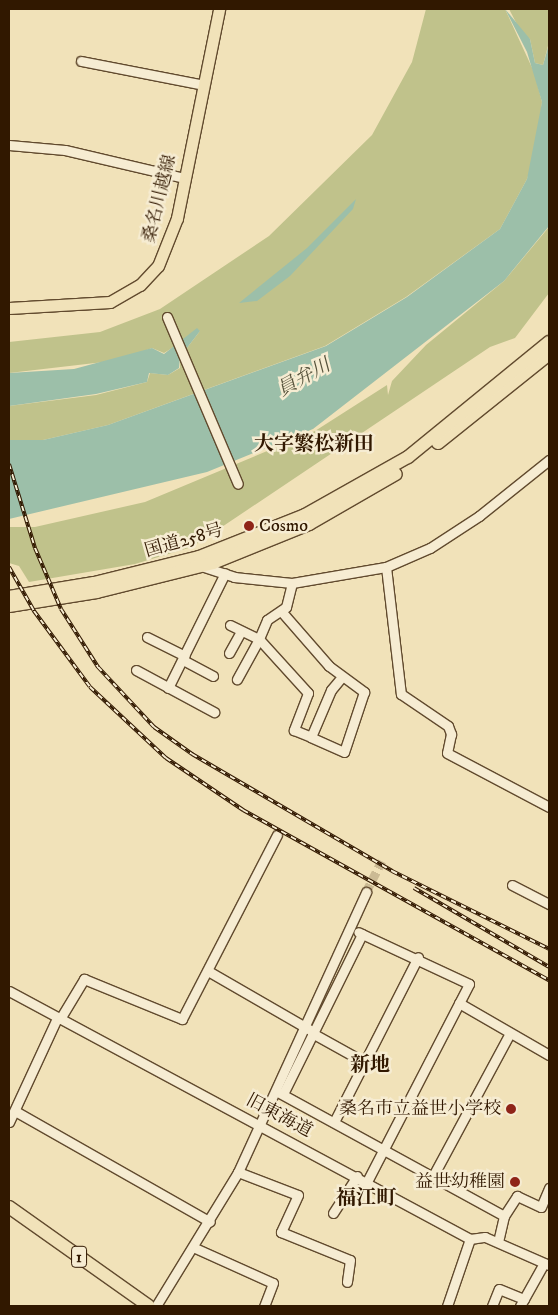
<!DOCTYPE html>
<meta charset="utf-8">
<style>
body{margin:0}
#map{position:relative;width:558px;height:1315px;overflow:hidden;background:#f1e2b9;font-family:"IM FELL DW Pica","Noto Serif JP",serif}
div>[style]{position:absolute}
.green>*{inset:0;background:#c0c28b}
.water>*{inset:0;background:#9cbfa9}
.minor-tunnel>*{height:9px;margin-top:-4.5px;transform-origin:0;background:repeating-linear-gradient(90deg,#cbba94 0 9px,transparent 0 13.5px)}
.roads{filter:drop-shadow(1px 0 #614a2e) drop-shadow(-1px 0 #614a2e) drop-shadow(0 1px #614a2e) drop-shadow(0 -1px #614a2e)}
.minor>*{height:9px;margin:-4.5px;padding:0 4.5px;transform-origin:4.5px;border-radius:4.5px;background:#f6ecd2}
.major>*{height:11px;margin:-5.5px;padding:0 5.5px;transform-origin:5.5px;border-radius:5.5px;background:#f1e2b9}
.highway>*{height:12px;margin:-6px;padding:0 6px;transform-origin:6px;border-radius:6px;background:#f1e2b9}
.rail>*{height:4px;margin-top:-2px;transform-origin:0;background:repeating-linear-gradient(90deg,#f6ecd2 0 5.5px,#311800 0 11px);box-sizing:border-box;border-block:1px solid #311800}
.dots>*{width:14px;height:14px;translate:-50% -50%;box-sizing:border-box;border:2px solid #f6ecd2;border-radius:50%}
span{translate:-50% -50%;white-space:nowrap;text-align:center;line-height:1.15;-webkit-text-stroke:5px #f6ecd2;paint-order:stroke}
.shield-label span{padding:1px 4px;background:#f6ecd2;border:1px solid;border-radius:4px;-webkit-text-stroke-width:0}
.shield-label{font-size:16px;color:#311800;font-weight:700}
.street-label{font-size:18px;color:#311800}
.poi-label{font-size:18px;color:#311800}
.left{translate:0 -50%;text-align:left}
.right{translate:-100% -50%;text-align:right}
.water-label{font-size:19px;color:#56523b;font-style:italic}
.quarter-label{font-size:20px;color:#311800;font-weight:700}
.frame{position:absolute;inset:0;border:10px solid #311800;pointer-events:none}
</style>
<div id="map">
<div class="green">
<i style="clip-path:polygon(426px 9px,505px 9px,534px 72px,542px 102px,536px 151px,527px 179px,500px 229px,406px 297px,325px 346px,108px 425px,43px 440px,9px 440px,9px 406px,96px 395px,147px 382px,150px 373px,168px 375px,180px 368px,180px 357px,200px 331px,164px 353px,152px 348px,121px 360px,9px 373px,9px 342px,100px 332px,160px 309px,269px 236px,372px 135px,412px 62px)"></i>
<i style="clip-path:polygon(509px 9px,549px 9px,549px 42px,543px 65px,535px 63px,530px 39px,523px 36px)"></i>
<i style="clip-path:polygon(549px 227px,549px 293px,515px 338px,490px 347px,192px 547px,135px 564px,29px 582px,19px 566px,9px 563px,9px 527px,35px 527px,145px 502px,315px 431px,387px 385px,388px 395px,392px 381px,426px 345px,504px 281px)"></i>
</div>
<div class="water">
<i style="clip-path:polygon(505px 9px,530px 39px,535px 63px,543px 65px,549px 44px,549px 226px,504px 281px,313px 429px,207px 472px,9px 519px,9px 440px,43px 440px,108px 425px,326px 346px,407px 297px,500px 229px,527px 179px,542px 102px,527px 52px)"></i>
<i style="clip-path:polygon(356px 199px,353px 209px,290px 276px,257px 301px,239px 303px,307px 248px)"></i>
<i style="clip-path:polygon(197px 328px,200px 331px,180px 357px,179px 368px,168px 375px,149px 373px,147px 382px,96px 394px,9px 406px,9px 373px,74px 369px,152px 348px,164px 354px)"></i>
</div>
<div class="minor-tunnel">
<i style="left:366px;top:892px;width:35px;rotate:-63deg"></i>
</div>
<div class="roads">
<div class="minor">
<i style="left:81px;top:61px;width:125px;rotate:11deg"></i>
<i style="left:9px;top:145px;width:56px;rotate:5.1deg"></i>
<i style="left:65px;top:150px;width:122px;rotate:13.2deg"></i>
<i style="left:167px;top:317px;width:181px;rotate:67deg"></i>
<i style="left:204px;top:567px;width:32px;rotate:18deg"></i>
<i style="left:234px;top:577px;width:58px;rotate:5.9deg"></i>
<i style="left:292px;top:583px;width:95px;rotate:-9.7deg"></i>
<i style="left:386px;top:567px;width:48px;rotate:-23.4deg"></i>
<i style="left:430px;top:548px;width:59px;rotate:-33.1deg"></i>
<i style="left:479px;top:516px;width:90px;rotate:-38.7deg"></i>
<i style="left:386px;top:567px;width:128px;rotate:83.3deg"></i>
<i style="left:401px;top:694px;width:57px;rotate:34.2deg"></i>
<i style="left:448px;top:726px;width:9px;rotate:69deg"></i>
<i style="left:451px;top:734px;width:19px;rotate:102deg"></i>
<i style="left:447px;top:753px;width:115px;rotate:27.9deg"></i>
<i style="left:292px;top:583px;width:25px;rotate:104deg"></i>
<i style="left:286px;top:607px;width:23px;rotate:146deg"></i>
<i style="left:267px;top:620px;width:21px;rotate:113deg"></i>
<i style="left:259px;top:639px;width:73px;rotate:47.8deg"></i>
<i style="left:308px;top:693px;width:40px;rotate:111deg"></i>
<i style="left:294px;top:730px;width:18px;rotate:22deg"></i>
<i style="left:311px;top:737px;width:51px;rotate:-66.9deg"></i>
<i style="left:331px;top:690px;width:17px;rotate:-50deg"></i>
<i style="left:281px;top:611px;width:73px;rotate:48.9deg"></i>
<i style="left:329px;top:666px;width:44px;rotate:36.6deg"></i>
<i style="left:364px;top:692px;width:63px;rotate:108.4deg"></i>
<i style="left:344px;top:752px;width:36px;rotate:-156deg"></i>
<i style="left:230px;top:625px;width:32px;rotate:26deg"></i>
<i style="left:259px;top:639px;width:46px;rotate:118.8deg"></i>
<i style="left:147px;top:637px;width:42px;rotate:26.6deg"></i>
<i style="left:229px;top:653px;width:25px;rotate:-61deg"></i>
<i style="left:183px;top:660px;width:34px;rotate:28deg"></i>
<i style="left:136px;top:670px;width:89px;rotate:28.3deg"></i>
<i style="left:168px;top:688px;width:128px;rotate:-63.6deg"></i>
<i style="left:512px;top:885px;width:42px;rotate:27.2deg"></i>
<i style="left:362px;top:934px;width:118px;rotate:25deg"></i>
<i style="left:469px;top:984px;width:223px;rotate:117.3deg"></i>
<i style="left:208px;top:971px;width:118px;rotate:30deg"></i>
<i style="left:9px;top:991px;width:523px;rotate:28.28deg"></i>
<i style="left:459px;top:1003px;width:104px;rotate:30deg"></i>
<i style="left:60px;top:1019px;width:47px;rotate:-59deg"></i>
<i style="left:84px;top:979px;width:106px;rotate:22.2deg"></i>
<i style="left:182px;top:1019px;width:207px;rotate:-62.7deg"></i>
<i style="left:312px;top:1033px;width:51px;rotate:29.1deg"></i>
<i style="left:276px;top:1091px;width:260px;rotate:28.7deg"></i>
<i style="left:504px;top:1216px;width:26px;rotate:103deg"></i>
<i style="left:283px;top:1094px;width:178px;rotate:-63.7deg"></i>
<i style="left:362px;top:934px;width:4px;rotate:-153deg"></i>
<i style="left:15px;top:1111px;width:224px;rotate:29.6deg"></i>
<i style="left:9px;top:1122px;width:115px;rotate:-65.2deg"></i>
<i style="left:334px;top:1122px;width:185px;rotate:-63deg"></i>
<i style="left:238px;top:1172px;width:64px;rotate:21deg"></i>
<i style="left:298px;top:1195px;width:41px;rotate:114.7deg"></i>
<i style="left:281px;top:1232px;width:74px;rotate:22.1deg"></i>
<i style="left:350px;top:1260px;width:22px;rotate:98deg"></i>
<i style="left:433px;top:1176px;width:162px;rotate:-61.7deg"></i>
<i style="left:333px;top:1213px;width:44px;rotate:-57deg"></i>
<i style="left:504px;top:1216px;width:24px;rotate:-57deg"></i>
<i style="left:517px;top:1196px;width:26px;rotate:25deg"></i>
<i style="left:541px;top:1207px;width:21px;rotate:-67deg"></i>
<i style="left:470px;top:1239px;width:15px;rotate:-8deg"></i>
<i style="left:485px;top:1237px;width:70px;rotate:23.6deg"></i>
<i style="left:195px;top:1248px;width:85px;rotate:24.2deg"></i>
<i style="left:273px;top:1283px;width:25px;rotate:111deg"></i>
<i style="left:156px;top:1306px;width:157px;rotate:-58.5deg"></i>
<i style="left:238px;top:1172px;width:308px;rotate:-65.4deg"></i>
<i style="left:447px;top:1306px;width:71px;rotate:-71.1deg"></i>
<i style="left:492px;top:1306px;width:18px;rotate:-68deg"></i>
<i style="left:499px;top:1289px;width:27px;rotate:22deg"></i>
<i style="left:520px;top:1306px;width:49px;rotate:-60.8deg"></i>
</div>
<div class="major">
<i style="left:9px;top:308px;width:101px;rotate:-3.4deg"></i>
<i style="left:110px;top:302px;width:34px;rotate:-30deg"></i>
<i style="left:140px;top:285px;width:26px;rotate:-47deg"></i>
<i style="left:158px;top:266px;width:52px;rotate:-68.4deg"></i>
<i style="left:177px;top:218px;width:213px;rotate:-78.6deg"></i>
</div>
<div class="highway">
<i style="left:438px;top:443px;width:142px;rotate:-38.7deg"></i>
<i style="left:9px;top:597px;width:86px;rotate:-9.4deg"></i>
<i style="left:94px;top:583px;width:108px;rotate:-13.9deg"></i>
<i style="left:199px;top:557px;width:114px;rotate:-21.6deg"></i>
<i style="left:305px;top:515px;width:118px;rotate:-29.4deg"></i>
<i style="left:408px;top:457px;width:182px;rotate:-39.2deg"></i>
<i style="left:9px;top:606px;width:89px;rotate:-9deg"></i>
<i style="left:97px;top:592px;width:120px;rotate:-14deg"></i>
<i style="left:213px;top:563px;width:104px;rotate:-22.1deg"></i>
<i style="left:309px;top:524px;width:100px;rotate:-29.9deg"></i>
<i style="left:9px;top:1207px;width:171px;rotate:35.3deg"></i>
</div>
</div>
<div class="rail">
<i style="left:9px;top:464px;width:88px;rotate:72.8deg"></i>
<i style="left:35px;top:548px;width:66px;rotate:66.9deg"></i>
<i style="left:61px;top:609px;width:69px;rotate:57.5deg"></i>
<i style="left:98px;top:667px;width:82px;rotate:47deg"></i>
<i style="left:154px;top:727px;width:47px;rotate:35.4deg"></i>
<i style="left:192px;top:754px;width:232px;rotate:30.3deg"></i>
<i style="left:392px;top:871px;width:175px;rotate:26.4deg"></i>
<i style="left:9px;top:567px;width:51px;rotate:60.4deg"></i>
<i style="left:34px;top:611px;width:94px;rotate:53.6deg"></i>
<i style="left:90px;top:687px;width:104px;rotate:43.1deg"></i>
<i style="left:166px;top:758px;width:93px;rotate:34deg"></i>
<i style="left:243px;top:810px;width:350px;rotate:29.1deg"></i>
<i style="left:414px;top:888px;width:156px;rotate:30.3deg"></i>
</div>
<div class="dots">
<i style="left:249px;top:526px;background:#8f2418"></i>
<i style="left:511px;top:1109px;background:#8f2418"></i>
<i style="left:515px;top:1182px;background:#8f2418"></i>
</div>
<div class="shield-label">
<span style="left:79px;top:1257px">1</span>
</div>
<div class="street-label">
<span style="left:160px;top:199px;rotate:-76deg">桑名川越線</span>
<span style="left:184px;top:541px;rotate:-16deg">国道258号</span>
<span style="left:279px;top:1116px;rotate:28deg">旧東海道</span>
</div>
<div class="poi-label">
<span class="left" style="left:259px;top:526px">Cosmo</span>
<span class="right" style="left:501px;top:1109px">桑名市立益世小学校</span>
<span class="right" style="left:505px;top:1182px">益世幼稚園</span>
</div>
<div class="water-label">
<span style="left:304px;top:378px;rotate:-29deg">員弁川</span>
</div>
<div class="quarter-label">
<span style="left:314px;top:444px">大字繁松新田</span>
<span style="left:370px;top:1065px">新地</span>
<span style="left:366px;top:1198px">福江町</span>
</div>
<div class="frame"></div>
</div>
